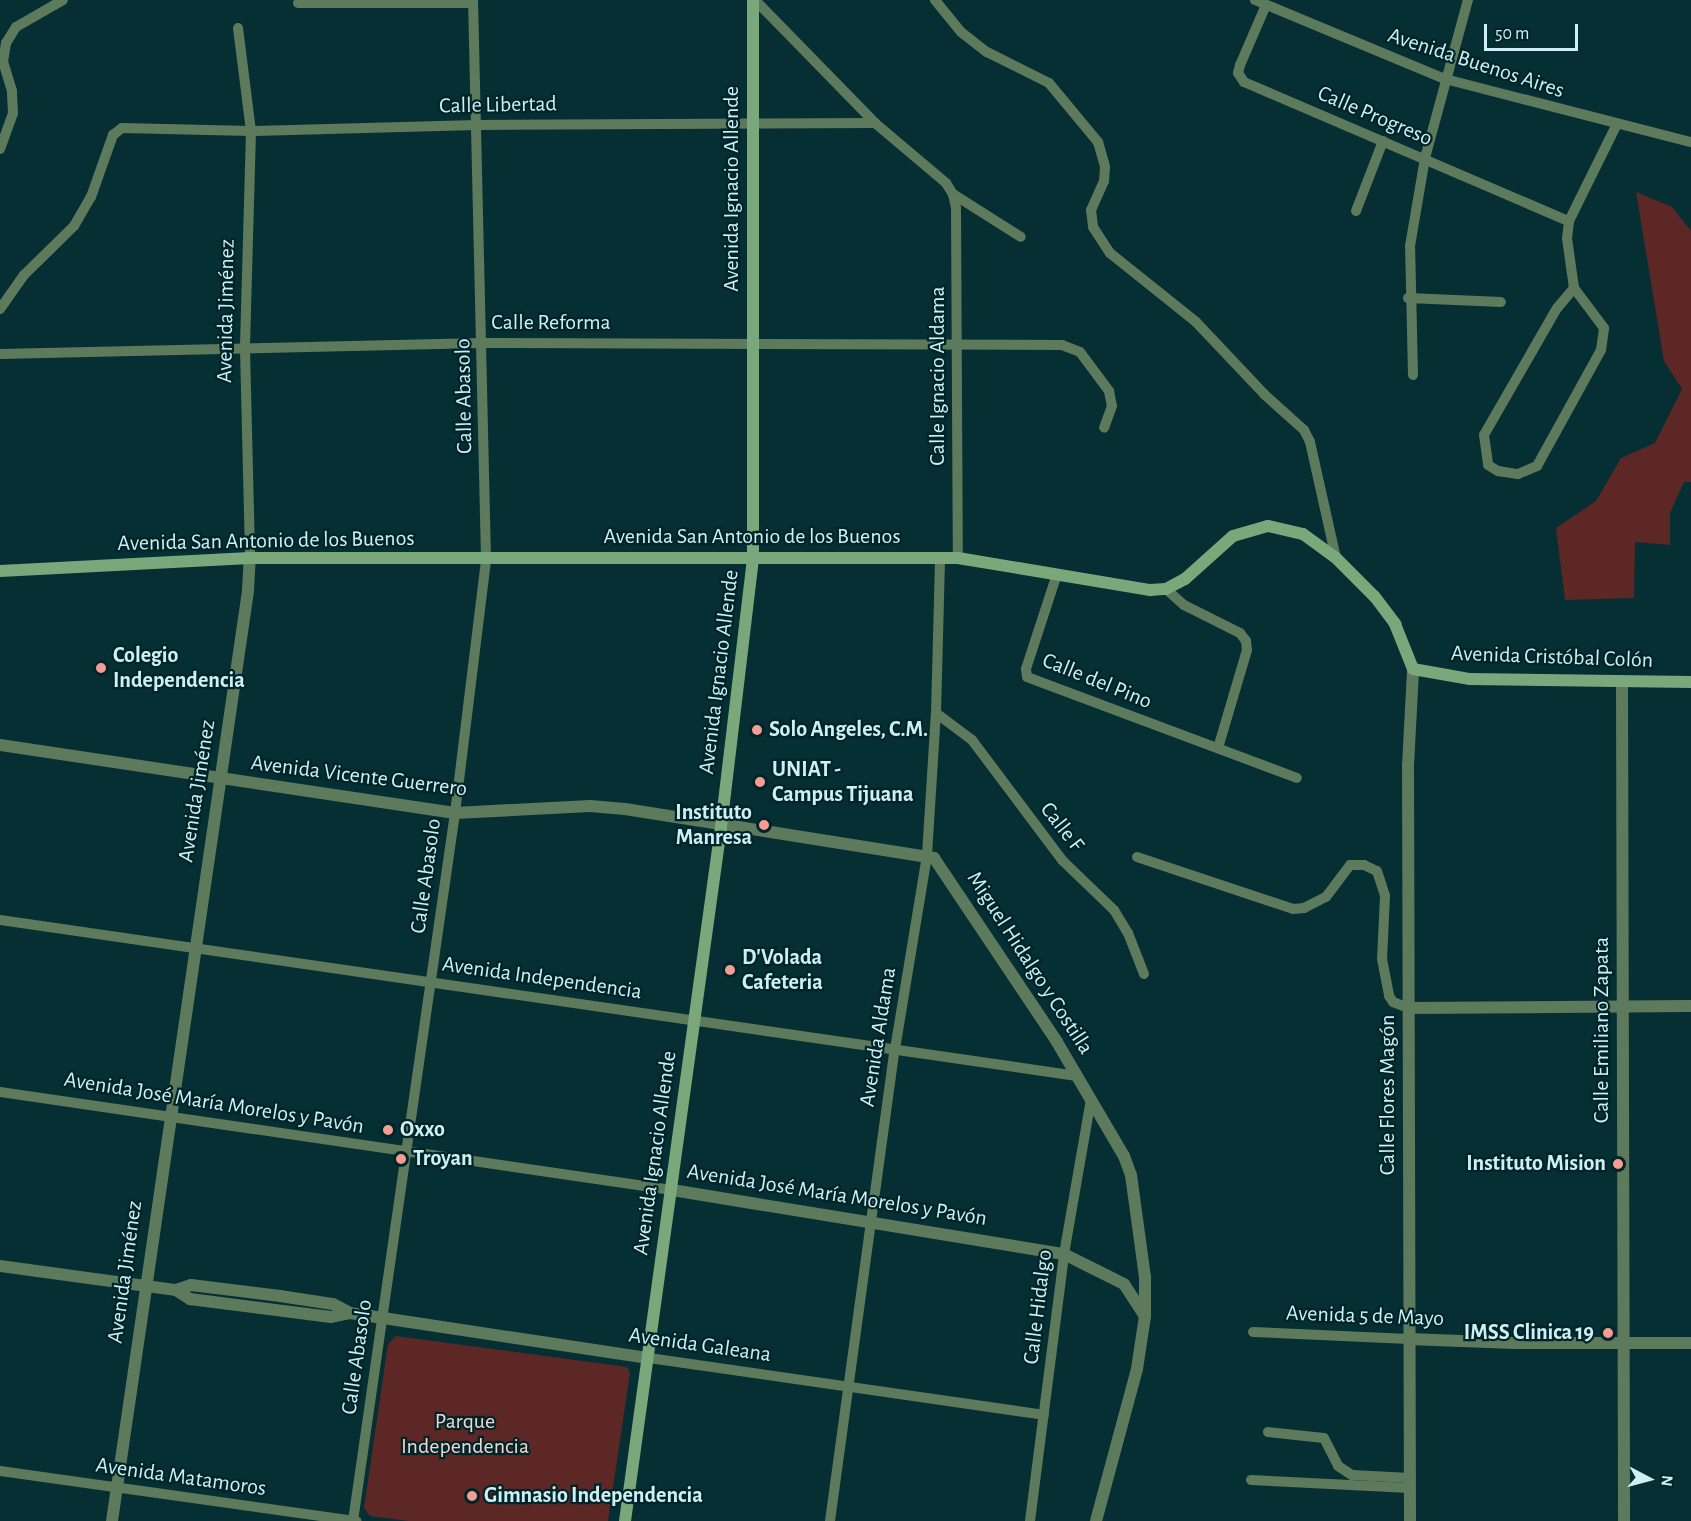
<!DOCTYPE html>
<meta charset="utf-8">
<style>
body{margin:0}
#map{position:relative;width:1691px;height:1521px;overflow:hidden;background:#062f33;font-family:"Alegreya Sans",sans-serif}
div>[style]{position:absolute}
.green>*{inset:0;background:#5c2725}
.minor>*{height:10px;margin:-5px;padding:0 5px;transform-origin:5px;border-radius:5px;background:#5e7a5d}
.tertiary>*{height:12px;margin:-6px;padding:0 6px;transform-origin:6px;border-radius:6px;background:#5e7a5d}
.secondary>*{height:12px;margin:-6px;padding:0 6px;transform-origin:6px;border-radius:6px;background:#7aa87a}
.dots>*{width:16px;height:16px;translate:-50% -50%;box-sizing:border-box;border:3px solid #002529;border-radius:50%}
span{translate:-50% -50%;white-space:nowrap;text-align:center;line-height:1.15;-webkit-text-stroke:4.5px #002529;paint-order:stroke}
.street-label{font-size:22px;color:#cef0f4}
.poi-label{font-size:22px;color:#cef0f4;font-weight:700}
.left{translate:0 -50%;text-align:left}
.right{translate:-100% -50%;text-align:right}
.park-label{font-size:22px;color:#f0d5d3}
.north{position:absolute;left:1619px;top:1449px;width:60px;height:60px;-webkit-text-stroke:4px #002529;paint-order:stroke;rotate:96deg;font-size:16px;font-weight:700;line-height:24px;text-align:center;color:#cef0f4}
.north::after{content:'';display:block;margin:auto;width:21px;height:27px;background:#cef0f4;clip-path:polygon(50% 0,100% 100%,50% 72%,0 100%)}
.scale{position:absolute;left:1484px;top:24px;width:94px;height:27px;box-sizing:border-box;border:3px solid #cef0f4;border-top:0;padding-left:8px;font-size:18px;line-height:21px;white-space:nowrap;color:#cef0f4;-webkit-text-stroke:4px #002529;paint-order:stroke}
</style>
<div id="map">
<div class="green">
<i style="clip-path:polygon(1636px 192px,1672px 207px,1691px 231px,1691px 482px,1684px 482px,1670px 513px,1670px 545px,1635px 542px,1634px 598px,1565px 600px,1556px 528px,1596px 501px,1621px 458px,1655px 443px,1682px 389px,1664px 361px)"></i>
<i style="clip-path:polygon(396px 1336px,627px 1367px,630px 1373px,608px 1521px,409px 1521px,370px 1516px,364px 1508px,388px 1344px)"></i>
</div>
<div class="minor">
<i style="left:755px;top:0;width:172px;rotate:45.7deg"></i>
<i style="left:875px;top:123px;width:93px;rotate:40.2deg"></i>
<i style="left:946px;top:183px;width:13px;rotate:58deg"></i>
<i style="left:953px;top:194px;width:14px;rotate:78deg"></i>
<i style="left:956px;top:208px;width:350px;rotate:89.7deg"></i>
<i style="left:935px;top:0;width:41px;rotate:50.9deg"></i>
<i style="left:961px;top:32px;width:33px;rotate:38deg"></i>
<i style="left:987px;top:52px;width:69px;rotate:26.6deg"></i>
<i style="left:1049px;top:83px;width:77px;rotate:50.3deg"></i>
<i style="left:1098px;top:142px;width:26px;rotate:74deg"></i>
<i style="left:1105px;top:167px;width:14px;rotate:94deg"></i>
<i style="left:1104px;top:181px;width:32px;rotate:114deg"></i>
<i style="left:1091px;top:210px;width:17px;rotate:83deg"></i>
<i style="left:1093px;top:227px;width:31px;rotate:57deg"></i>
<i style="left:1110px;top:253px;width:110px;rotate:38.7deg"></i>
<i style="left:1196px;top:322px;width:99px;rotate:46.6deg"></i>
<i style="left:1264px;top:394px;width:54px;rotate:42deg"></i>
<i style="left:1304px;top:430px;width:13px;rotate:63deg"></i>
<i style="left:1310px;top:442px;width:119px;rotate:77.4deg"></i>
<i style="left:1255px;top:0;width:206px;rotate:22.6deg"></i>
<i style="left:1445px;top:79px;width:254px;rotate:14.4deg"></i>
<i style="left:298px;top:3px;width:175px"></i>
<i style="left:1266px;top:5px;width:65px;rotate:113.4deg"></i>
<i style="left:1240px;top:65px;width:8px;rotate:104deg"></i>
<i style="left:1238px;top:73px;width:11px;rotate:56deg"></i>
<i style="left:1244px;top:82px;width:353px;rotate:23.2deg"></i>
<i style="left:238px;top:28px;width:104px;rotate:82.8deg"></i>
<i style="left:251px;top:131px;width:218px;rotate:91.6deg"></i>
<i style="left:245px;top:349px;width:209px;rotate:88.6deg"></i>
<i style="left:0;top:149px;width:38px;rotate:-70deg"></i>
<i style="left:13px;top:113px;width:22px;rotate:-93deg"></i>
<i style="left:12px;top:91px;width:30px;rotate:-107deg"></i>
<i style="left:3px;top:62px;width:19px;rotate:-81deg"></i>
<i style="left:6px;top:43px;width:19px;rotate:-58deg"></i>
<i style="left:16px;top:27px;width:54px;rotate:-29.9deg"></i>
<i style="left:953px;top:194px;width:80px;rotate:32.3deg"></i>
<i style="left:1356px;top:211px;width:75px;rotate:-68.9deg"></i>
<i style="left:1574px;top:288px;width:26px;rotate:130deg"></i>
<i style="left:1557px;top:308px;width:146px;rotate:119.9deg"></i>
<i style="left:1484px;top:435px;width:30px;rotate:82deg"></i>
<i style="left:1488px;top:465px;width:12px;rotate:31deg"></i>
<i style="left:1498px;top:471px;width:20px;rotate:9deg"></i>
<i style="left:1518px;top:474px;width:21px;rotate:-23deg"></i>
<i style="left:1537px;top:466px;width:132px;rotate:-61.1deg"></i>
<i style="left:1601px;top:350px;width:22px;rotate:-82deg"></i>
<i style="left:1604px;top:328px;width:50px;rotate:-126.9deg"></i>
<i style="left:1574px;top:288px;width:50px;rotate:-98deg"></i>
<i style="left:1567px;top:238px;width:17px;rotate:-83deg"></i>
<i style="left:1569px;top:221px;width:106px;rotate:-63.7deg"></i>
<i style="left:1408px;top:298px;width:93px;rotate:2.5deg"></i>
<i style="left:0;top:309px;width:42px;rotate:-54.8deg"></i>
<i style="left:24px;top:275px;width:70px;rotate:-44.4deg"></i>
<i style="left:74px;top:226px;width:34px;rotate:-60deg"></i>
<i style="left:91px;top:197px;width:66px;rotate:-70.5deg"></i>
<i style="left:113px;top:135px;width:11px;rotate:-38deg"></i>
<i style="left:122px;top:128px;width:129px;rotate:1.3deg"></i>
<i style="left:251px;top:131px;width:226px;rotate:-1.5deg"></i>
<i style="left:477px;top:125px;width:398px;rotate:-0.3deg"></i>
<i style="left:0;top:354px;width:482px;rotate:-1.3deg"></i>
<i style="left:482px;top:343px;width:580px;rotate:0.2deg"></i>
<i style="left:1062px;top:345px;width:19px;rotate:21deg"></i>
<i style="left:1080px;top:352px;width:49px;rotate:53.4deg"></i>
<i style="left:1109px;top:391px;width:15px;rotate:79deg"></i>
<i style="left:1112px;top:406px;width:23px;rotate:110deg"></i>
<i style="left:1413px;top:375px;width:129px;rotate:-91.3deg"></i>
<i style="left:1410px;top:246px;width:89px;rotate:-80.3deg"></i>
<i style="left:1425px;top:158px;width:164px;rotate:-74.8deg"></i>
<i style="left:1057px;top:574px;width:100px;rotate:108.1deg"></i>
<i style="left:1026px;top:669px;width:8px;rotate:83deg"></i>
<i style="left:1027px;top:677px;width:288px;rotate:20.5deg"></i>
<i style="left:1166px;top:589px;width:24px;rotate:42deg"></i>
<i style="left:1184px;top:605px;width:63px;rotate:26.6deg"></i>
<i style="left:1240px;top:633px;width:10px;rotate:53deg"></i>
<i style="left:1246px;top:641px;width:9px;rotate:84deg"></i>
<i style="left:1247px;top:650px;width:102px;rotate:106.5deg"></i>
<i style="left:936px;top:713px;width:45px;rotate:36.9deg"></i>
<i style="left:972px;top:740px;width:151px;rotate:53.1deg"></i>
<i style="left:1063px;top:861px;width:71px;rotate:43.9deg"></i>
<i style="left:1114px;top:910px;width:27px;rotate:59deg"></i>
<i style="left:1128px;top:933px;width:44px;rotate:68.7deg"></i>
<i style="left:1137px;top:857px;width:164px;rotate:18.4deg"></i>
<i style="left:1293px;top:909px;width:11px;rotate:-5deg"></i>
<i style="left:1304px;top:908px;width:25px;rotate:-27deg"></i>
<i style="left:1326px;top:897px;width:40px;rotate:-53deg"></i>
<i style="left:1350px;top:865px;width:14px"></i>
<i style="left:1364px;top:865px;width:14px;rotate:25deg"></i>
<i style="left:1377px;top:871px;width:26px;rotate:72deg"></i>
<i style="left:1385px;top:896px;width:63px;rotate:92.7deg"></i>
<i style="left:1382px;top:959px;width:38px;rotate:79deg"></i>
<i style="left:1389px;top:996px;width:7px;rotate:56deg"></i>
<i style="left:1393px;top:1002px;width:17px;rotate:21deg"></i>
<i style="left:0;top:920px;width:1088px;rotate:8.24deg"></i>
<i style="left:0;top:1092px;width:679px;rotate:8.3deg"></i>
<i style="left:1253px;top:1332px;width:156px;rotate:2.6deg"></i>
<i style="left:649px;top:1358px;width:399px;rotate:8.2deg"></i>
<i style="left:1268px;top:1432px;width:56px;rotate:6.1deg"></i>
<i style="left:1324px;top:1438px;width:31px;rotate:63deg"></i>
<i style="left:1338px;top:1466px;width:17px;rotate:33deg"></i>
<i style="left:1352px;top:1475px;width:58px;rotate:3deg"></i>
<i style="left:0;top:1471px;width:360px;rotate:8deg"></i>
<i style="left:1251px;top:1480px;width:159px;rotate:2.9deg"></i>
<i style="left:353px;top:1521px;width:715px;rotate:-81.8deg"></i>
<i style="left:455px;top:813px;width:256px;rotate:-83deg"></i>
<i style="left:486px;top:559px;width:559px;rotate:-91.33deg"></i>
<i style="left:830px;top:1521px;width:476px;rotate:-82.2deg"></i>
<i style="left:895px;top:1049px;width:197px;rotate:-80.6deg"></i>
<i style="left:927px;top:855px;width:142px;rotate:-86.4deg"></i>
<i style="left:936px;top:713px;width:155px;rotate:-88.5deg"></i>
<i style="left:1030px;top:1521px;width:269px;rotate:-82.7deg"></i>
<i style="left:1064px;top:1254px;width:156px;rotate:-80.1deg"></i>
</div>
<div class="tertiary">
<i style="left:1622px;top:682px;width:839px;rotate:89.86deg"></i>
<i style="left:0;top:745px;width:460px;rotate:8.5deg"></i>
<i style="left:455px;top:813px;width:135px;rotate:-3deg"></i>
<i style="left:590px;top:806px;width:35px;rotate:5deg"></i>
<i style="left:625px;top:809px;width:313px;rotate:9deg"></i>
<i style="left:934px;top:858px;width:221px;rotate:56.2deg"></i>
<i style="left:1057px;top:1042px;width:132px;rotate:59.6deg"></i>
<i style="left:1124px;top:1156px;width:20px;rotate:70deg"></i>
<i style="left:1131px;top:1175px;width:103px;rotate:82.2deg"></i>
<i style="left:1145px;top:1277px;width:39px;rotate:90deg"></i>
<i style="left:1145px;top:1316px;width:54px;rotate:98.6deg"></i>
<i style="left:1137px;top:1369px;width:157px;rotate:105.1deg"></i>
<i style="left:1409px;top:1008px;width:282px;rotate:-0.4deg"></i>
<i style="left:672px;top:1190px;width:397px;rotate:9.3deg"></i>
<i style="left:1064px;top:1254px;width:67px;rotate:26.6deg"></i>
<i style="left:1124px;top:1284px;width:37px;rotate:57deg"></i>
<i style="left:0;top:1266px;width:178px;rotate:7.8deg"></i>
<i style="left:176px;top:1290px;width:17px;rotate:33deg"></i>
<i style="left:190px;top:1299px;width:142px;rotate:7.3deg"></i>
<i style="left:331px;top:1317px;width:19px;rotate:-12deg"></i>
<i style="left:350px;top:1313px;width:302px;rotate:8.6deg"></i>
<i style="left:176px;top:1290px;width:16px;rotate:-18deg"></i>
<i style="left:191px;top:1285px;width:90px;rotate:7deg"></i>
<i style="left:280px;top:1296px;width:54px;rotate:8.6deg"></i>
<i style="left:333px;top:1304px;width:19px;rotate:28deg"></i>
<i style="left:1409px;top:1339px;width:105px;rotate:2.2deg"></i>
<i style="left:1514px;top:1343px;width:177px"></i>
<i style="left:112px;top:1521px;width:940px;rotate:-81.68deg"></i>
<i style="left:248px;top:591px;width:33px;rotate:-87deg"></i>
<i style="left:1410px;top:1521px;width:755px;rotate:-90.15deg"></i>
<i style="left:1408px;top:766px;width:97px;rotate:-87deg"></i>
</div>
<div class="secondary">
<i style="left:0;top:571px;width:250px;rotate:-3deg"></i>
<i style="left:250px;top:558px;width:708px"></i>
<i style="left:958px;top:558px;width:195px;rotate:9.5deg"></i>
<i style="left:1150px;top:590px;width:16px;rotate:-4deg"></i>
<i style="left:1166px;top:589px;width:21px;rotate:-28deg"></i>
<i style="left:1185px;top:579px;width:64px;rotate:-41.9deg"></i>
<i style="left:1233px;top:536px;width:36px;rotate:-16deg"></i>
<i style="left:1268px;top:526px;width:36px;rotate:13deg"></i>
<i style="left:1303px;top:534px;width:41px;rotate:36deg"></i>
<i style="left:1336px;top:558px;width:55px;rotate:45deg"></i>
<i style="left:1375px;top:597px;width:34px;rotate:53deg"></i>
<i style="left:1395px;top:624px;width:48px;rotate:68.2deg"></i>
<i style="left:1413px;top:669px;width:58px;rotate:10deg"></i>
<i style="left:1470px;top:679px;width:221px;rotate:0.8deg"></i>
<i style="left:625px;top:1521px;width:701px;rotate:-82.12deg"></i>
<i style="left:721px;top:827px;width:272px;rotate:-83.2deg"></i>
<i style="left:753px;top:557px;width:557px;rotate:-90deg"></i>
</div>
<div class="dots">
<i style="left:101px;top:668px;background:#f59c95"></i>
<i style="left:757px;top:730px;background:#f59c95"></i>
<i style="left:760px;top:782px;background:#f59c95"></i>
<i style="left:764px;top:825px;background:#f59c95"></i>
<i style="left:730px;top:970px;background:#f59c95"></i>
<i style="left:388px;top:1130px;background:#f59c95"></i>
<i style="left:401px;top:1159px;background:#f59c95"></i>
<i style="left:1618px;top:1164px;background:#f59c95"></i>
<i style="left:1608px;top:1333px;background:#f59c95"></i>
<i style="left:472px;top:1496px;background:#f59c95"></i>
</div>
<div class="street-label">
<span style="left:1476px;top:63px;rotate:18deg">Avenida Buenos Aires</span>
<span style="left:498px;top:105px;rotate:-1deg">Calle Libertad</span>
<span style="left:1375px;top:116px;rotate:23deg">Calle Progreso</span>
<span style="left:732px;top:189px;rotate:-90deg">Avenida Ignacio Allende</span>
<span style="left:226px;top:311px;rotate:-89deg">Avenida Jiménez</span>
<span style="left:551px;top:323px">Calle Reforma</span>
<span style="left:938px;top:376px;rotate:-90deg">Calle Ignacio Aldama</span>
<span style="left:464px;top:396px;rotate:-91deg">Calle Abasolo</span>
<span style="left:752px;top:537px">Avenida San Antonio de los Buenos</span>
<span style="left:266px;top:541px;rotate:-1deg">Avenida San Antonio de los Buenos</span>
<span style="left:1552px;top:657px;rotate:2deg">Avenida Cristóbal Colón</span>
<span style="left:719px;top:672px;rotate:-83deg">Avenida Ignacio Allende</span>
<span style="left:1097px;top:681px;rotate:22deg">Calle del Pino</span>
<span style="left:359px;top:776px;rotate:7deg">Avenida Vicente Guerrero</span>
<span style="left:197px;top:791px;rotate:-81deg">Avenida Jiménez</span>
<span style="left:1062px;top:827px;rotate:52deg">Calle F</span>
<span style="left:426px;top:876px;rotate:-82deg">Calle Abasolo</span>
<span style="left:1030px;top:963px;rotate:57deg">Miguel Hidalgo y Costilla</span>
<span style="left:542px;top:978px;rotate:8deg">Avenida Independencia</span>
<span style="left:1602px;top:1030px;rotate:-90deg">Calle Emiliano Zapata</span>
<span style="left:878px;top:1037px;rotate:-81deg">Avenida Aldama</span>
<span style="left:1388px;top:1095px;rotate:-90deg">Calle Flores Magón</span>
<span style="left:214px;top:1103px;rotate:9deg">Avenida José María Morelos y Pavón</span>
<span style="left:655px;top:1153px;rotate:-82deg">Avenida Ignacio Allende</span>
<span style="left:837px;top:1195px;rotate:9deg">Avenida José María Morelos y Pavón</span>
<span style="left:125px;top:1272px;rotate:-82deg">Avenida Jiménez</span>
<span style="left:1038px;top:1307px;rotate:-83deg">Calle Hidalgo</span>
<span style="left:1365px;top:1316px;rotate:2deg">Avenida 5 de Mayo</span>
<span style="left:700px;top:1345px;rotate:8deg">Avenida Galeana</span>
<span style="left:357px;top:1357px;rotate:-82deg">Calle Abasolo</span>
<span style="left:181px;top:1477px;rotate:8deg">Avenida Matamoros</span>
</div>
<div class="poi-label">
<span class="left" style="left:113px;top:668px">Colegio<br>Independencia</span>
<span class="left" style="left:769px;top:730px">Solo Angeles, C.M.</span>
<span class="left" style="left:772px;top:782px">UNIAT -<br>Campus Tijuana</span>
<span class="right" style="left:752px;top:825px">Instituto<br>Manresa</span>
<span class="left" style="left:742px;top:970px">D'Volada<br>Cafeteria</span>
<span class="left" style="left:400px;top:1130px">Oxxo</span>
<span class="left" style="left:413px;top:1159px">Troyan</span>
<span class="right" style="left:1606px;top:1164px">Instituto Mision</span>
<span class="right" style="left:1594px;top:1333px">IMSS Clinica 19</span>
<span class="left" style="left:484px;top:1496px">Gimnasio Independencia</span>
</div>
<div class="park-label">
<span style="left:465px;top:1434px">Parque<br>Independencia</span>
</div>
<div class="north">N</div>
<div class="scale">50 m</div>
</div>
